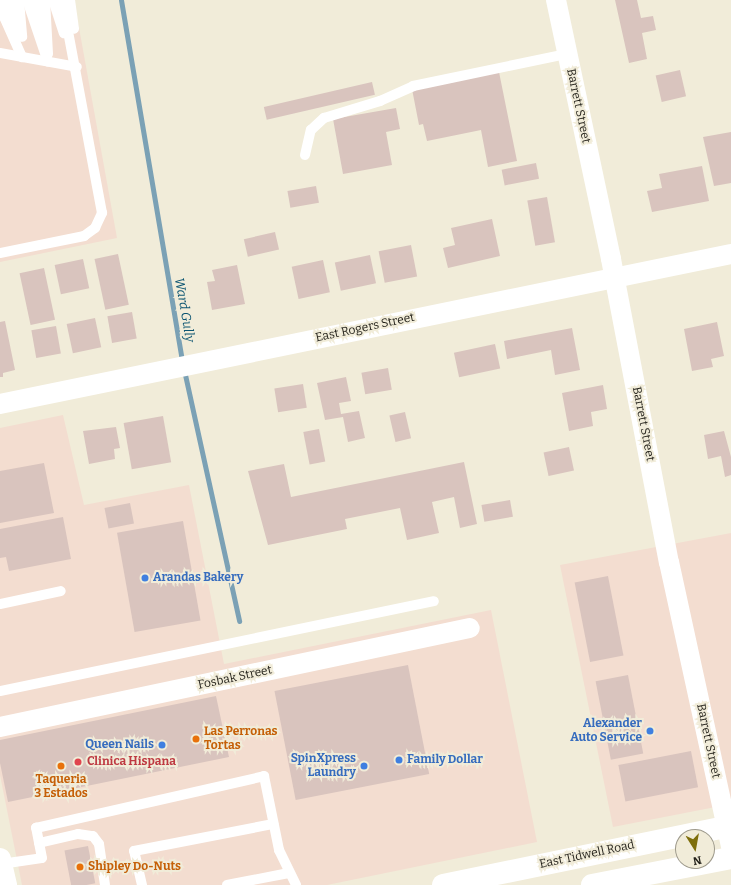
<!DOCTYPE html>
<style>
body{margin:0}
#map{position:relative;width:731px;height:885px;overflow:hidden;background:#f1ecd9;font-family:Bitter,serif}
div>[style]{position:absolute}
.commercial>*{inset:0;background:#f3ddd0}
.stream>*{height:5px;margin:-2.5px;padding:0 2.5px;transform-origin:2.5px;border-radius:2.5px;background:#7ba1b5}
.building>*{inset:0;background:#d9c4be;transform-origin:0 0}
.service>*{height:10px;margin:-5px;padding:0 5px;transform-origin:5px;border-radius:5px;background:#fff}
.minor>*{height:20px;margin:-10px;padding:0 10px;transform-origin:10px;border-radius:10px;background:#fff}
.secondary>*{height:22px;margin:-11px;padding:0 11px;transform-origin:11px;border-radius:11px;background:#fff}
.dots>*{width:11px;height:11px;translate:-50% -50%;box-sizing:border-box;border:2px solid #f1ecd9;border-radius:50%}
span{translate:-50% -50%;white-space:nowrap;text-align:center;line-height:1.15;-webkit-text-stroke:4px #f1ecd9;paint-order:stroke}
.street-label{font-size:12px;color:#211f18}
.shop-label{font-size:12px;color:#366cbe;font-weight:700}
.left{translate:0 -50%;text-align:left}
.right{translate:-100% -50%;text-align:right}
.food-label{font-size:12px;color:#c56008;font-weight:700}
.health-label{font-size:12px;color:#be3a42;font-weight:700}
.water-label{font-size:13px;color:#0b5471;font-style:italic}
.north{position:absolute;left:675px;top:829px;width:40px;height:40px;box-sizing:border-box;background:#f1ecd9;border:1px solid #9e9a8c;border-radius:50%;rotate:169deg;font-size:11px;font-weight:700;line-height:16px;text-align:center;color:#211f18}
.north::after{content:'';display:block;margin:auto;width:14px;height:18px;background:#7e6e0b;clip-path:polygon(50% 0,100% 100%,50% 72%,0 100%)}
</style>
<div id="map">
<div class="commercial">
<i style="clip-path:polygon(0 0,74px 0,117px 238px,0 262px)"></i>
<i style="clip-path:polygon(63px 415px,84px 505px,189px 485px,224px 664px,491px 610px,537px 842px,327px 885px,22px 885px,0 775px,0 428px)"></i>
<i style="clip-path:polygon(731px 533px,731px 804px,613px 827px,560px 565px)"></i>
</div>
<div class="stream">
<i style="left:121px;top:0;width:367px;rotate:80.4deg"></i>
<i style="left:184px;top:370px;width:257px;rotate:77.6deg"></i>
</div>
<div class="building">
<i style="clip-path:polygon(615px 0,637px 0,641px 18px,653px 16px,656px 30px,642px 33px,647px 59px,629px 63px)"></i>
<i style="left:680px;top:70px;width:27px;height:25px;rotate:77deg"></i>
<i style="clip-path:polygon(499px 72px,517px 161px,488px 167px,481px 130px,427px 141px,423px 124px,419px 125px,412px 89px)"></i>
<i style="left:372px;top:82px;width:13px;height:111px;rotate:77deg"></i>
<i style="clip-path:polygon(396px 108px,400px 129px,386px 132px,392px 165px,343px 174px,333px 119px)"></i>
<i style="clip-path:polygon(731px 132px,731px 183px,714px 186px,703px 137px)"></i>
<i style="left:536px;top:163px;width:16px;height:35px;rotate:79deg"></i>
<i style="clip-path:polygon(702px 166px,709px 201px,652px 212px,647px 191px,662px 188px,659px 174px)"></i>
<i style="left:316px;top:186px;width:17px;height:29px;rotate:80deg"></i>
<i style="left:547px;top:197px;width:46px;height:20px;rotate:80deg"></i>
<i style="clip-path:polygon(492px 219px,500px 256px,448px 268px,443px 248px,455px 245px,451px 228px)"></i>
<i style="left:275px;top:232px;width:18px;height:32px;rotate:77deg"></i>
<i style="left:411px;top:245px;width:32px;height:33px;rotate:79deg"></i>
<i style="left:118px;top:254px;width:52px;height:24px;rotate:78deg"></i>
<i style="left:370px;top:255px;width:29px;height:36px;rotate:78deg"></i>
<i style="left:83px;top:259px;width:30px;height:29px;rotate:78deg"></i>
<i style="left:323px;top:260px;width:33px;height:32px;rotate:78deg"></i>
<i style="clip-path:polygon(237px 265px,245px 304px,212px 310px,207px 282px,215px 281px,212px 270px)"></i>
<i style="left:44px;top:268px;width:53px;height:25px;rotate:78deg"></i>
<i style="left:132px;top:312px;width:27px;height:25px;rotate:80deg"></i>
<i style="left:95px;top:318px;width:30px;height:29px;rotate:78deg"></i>
<i style="clip-path:polygon(5px 321px,15px 370px,3px 373px,3px 377px,0 377px,0 322px)"></i>
<i style="clip-path:polygon(717px 322px,724px 356px,711px 359px,713px 367px,692px 371px,684px 329px)"></i>
<i style="left:56px;top:326px;width:28px;height:25px;rotate:80deg"></i>
<i style="clip-path:polygon(572px 328px,580px 370px,555px 375px,551px 350px,507px 359px,504px 341px)"></i>
<i style="left:495px;top:344px;width:25px;height:42px;rotate:78deg"></i>
<i style="left:388px;top:368px;width:22px;height:27px;rotate:80deg"></i>
<i style="clip-path:polygon(346px 377px,351px 401px,339px 403px,341px 414px,359px 411px,365px 438px,348px 442px,343px 417px,325px 420px,317px 383px)"></i>
<i style="left:303px;top:384px;width:24px;height:29px;rotate:81deg"></i>
<i style="clip-path:polygon(603px 385px,607px 409px,591px 412px,593px 426px,569px 431px,562px 393px)"></i>
<i style="left:405px;top:412px;width:27px;height:16px;rotate:77deg"></i>
<i style="left:163px;top:416px;width:47px;height:40px;rotate:80deg"></i>
<i style="clip-path:polygon(116px 427px,120px 448px,114px 449px,115px 459px,89px 464px,83px 431px)"></i>
<i style="left:319px;top:429px;width:33px;height:16px;rotate:79deg"></i>
<i style="clip-path:polygon(724px 431px,731px 457px,731px 475px,725px 477px,721px 456px,708px 459px,704px 435px)"></i>
<i style="left:569px;top:447px;width:24px;height:26px;rotate:78deg"></i>
<i style="clip-path:polygon(464px 462px,477px 524px,460px 528px,454px 497px,432px 502px,439px 533px,407px 540px,400px 508px,345px 519px,347px 529px,268px 545px,248px 471px,284px 464px,291px 497px)"></i>
<i style="clip-path:polygon(44px 463px,54px 513px,0 523px,0 471px)"></i>
<i style="left:510px;top:500px;width:17px;height:29px;rotate:80deg"></i>
<i style="left:130px;top:503px;width:21px;height:26px;rotate:79deg"></i>
<i style="clip-path:polygon(63px 517px,71px 559px,9px 571px,6px 557px,0 558px,0 529px)"></i>
<i style="left:183px;top:521px;width:101px;height:67px;rotate:80deg"></i>
<i style="left:608px;top:576px;width:81px;height:34px;rotate:79deg"></i>
<i style="left:408px;top:665px;width:111px;height:136px;rotate:79deg"></i>
<i style="left:628px;top:675px;width:80px;height:33px;rotate:79deg"></i>
<i style="clip-path:polygon(216px 696px,229px 757px,8px 802px,0 763px,0 740px)"></i>
<i style="left:691px;top:751px;width:37px;height:74px;rotate:79deg"></i>
<i style="left:88px;top:846px;width:38px;height:24px;rotate:79deg"></i>
</div>
<div class="service">
<i style="left:1px;top:0;width:19px;rotate:78deg"></i>
<i style="left:5px;top:19px;width:42px;rotate:65.9deg"></i>
<i style="left:10px;top:0;width:37px;rotate:79deg"></i>
<i style="left:19px;top:0;width:37px;rotate:85deg"></i>
<i style="left:27px;top:0;width:65px;rotate:71.3deg"></i>
<i style="left:36px;top:0;width:33px;rotate:79deg"></i>
<i style="left:45px;top:0;width:54px;rotate:86.8deg"></i>
<i style="left:53px;top:0;width:35px;rotate:72deg"></i>
<i style="left:70px;top:0;width:29px;rotate:82deg"></i>
<i style="left:0;top:53px;width:78px;rotate:10.3deg"></i>
<i style="left:305px;top:155px;width:26px;rotate:-77deg"></i>
<i style="left:311px;top:130px;width:18px;rotate:-43deg"></i>
<i style="left:324px;top:118px;width:59px;rotate:-16.9deg"></i>
<i style="left:380px;top:101px;width:36px;rotate:-24deg"></i>
<i style="left:413px;top:86px;width:156px;rotate:-11.8deg"></i>
<i style="left:0;top:253px;width:86px;rotate:-11.4deg"></i>
<i style="left:84px;top:236px;width:14px;rotate:-36deg"></i>
<i style="left:95px;top:228px;width:17px;rotate:-65deg"></i>
<i style="left:102px;top:213px;width:217px;rotate:-100.6deg"></i>
<i style="left:0;top:604px;width:62px;rotate:-12deg"></i>
<i style="left:0;top:691px;width:443px;rotate:-11.7deg"></i>
<i style="left:39px;top:843px;width:40px;rotate:-13deg"></i>
<i style="left:78px;top:834px;width:15px;rotate:8deg"></i>
<i style="left:93px;top:836px;width:10px;rotate:53deg"></i>
<i style="left:99px;top:844px;width:41px;rotate:81.7deg"></i>
<i style="left:1px;top:864px;width:41px;rotate:-8.3deg"></i>
<i style="left:42px;top:858px;width:31px;rotate:-101deg"></i>
<i style="left:36px;top:828px;width:234px;rotate:-12.8deg"></i>
<i style="left:264px;top:776px;width:76px;rotate:78.5deg"></i>
<i style="left:279px;top:850px;width:39px;rotate:64deg"></i>
<i style="left:142px;top:885px;width:35px;rotate:-103deg"></i>
<i style="left:134px;top:851px;width:142px;rotate:-11deg"></i>
<i style="left:227px;top:885px;width:63px;rotate:-11deg"></i>
</div>
<div class="minor">
<i style="left:556px;top:0;width:265px;rotate:78deg"></i>
<i style="left:611px;top:259px;width:309px;rotate:79.2deg"></i>
<i style="left:669px;top:562px;width:292px;rotate:77.7deg"></i>
<i style="left:0;top:404px;width:746px;rotate:-11.6deg"></i>
<i style="left:0;top:727px;width:480px;rotate:-11.9deg"></i>
</div>
<div class="secondary">
<i style="left:0;top:859px;width:27px;rotate:77deg"></i>
<i style="left:443px;top:885px;width:294px;rotate:-11.6deg"></i>
<i style="left:592px;top:885px;width:142px;rotate:-11deg"></i>
</div>
<div class="dots">
<i style="left:145px;top:578px;background:#3f7fe0"></i>
<i style="left:650px;top:731px;background:#3f7fe0"></i>
<i style="left:196px;top:739px;background:#e8710a"></i>
<i style="left:162px;top:745px;background:#3f7fe0"></i>
<i style="left:399px;top:760px;background:#3f7fe0"></i>
<i style="left:78px;top:762px;background:#e0444e"></i>
<i style="left:61px;top:766px;background:#e8710a"></i>
<i style="left:364px;top:766px;background:#3f7fe0"></i>
<i style="left:80px;top:867px;background:#e8710a"></i>
</div>
<div class="street-label">
<span style="left:578px;top:106px;rotate:78deg">Barrett Street</span>
<span style="left:365px;top:328px;rotate:-12deg">East Rogers Street</span>
<span style="left:643px;top:424px;rotate:79deg">Barrett Street</span>
<span style="left:235px;top:678px;rotate:-12deg">Fosbak Street</span>
<span style="left:708px;top:741px;rotate:78deg">Barrett Street</span>
<span style="left:587px;top:855px;rotate:-12deg">East Tidwell Road</span>
</div>
<div class="shop-label">
<span class="left" style="left:153px;top:578px">Arandas Bakery</span>
<span class="right" style="left:642px;top:731px">Alexander<br>Auto Service</span>
<span class="right" style="left:154px;top:745px">Queen Nails</span>
<span class="right" style="left:356px;top:766px">SpinXpress<br>Laundry</span>
<span class="left" style="left:407px;top:760px">Family Dollar</span>
</div>
<div class="food-label">
<span class="left" style="left:204px;top:739px">Las Perronas<br>Tortas</span>
<span style="left:61px;top:787px">Taqueria<br>3 Estados</span>
<span class="left" style="left:88px;top:867px">Shipley Do-Nuts</span>
</div>
<div class="health-label">
<span class="left" style="left:87px;top:762px">Clinica Hispana</span>
</div>
<div class="water-label">
<span style="left:184px;top:310px;rotate:80deg">Ward Gully</span>
</div>
<div class="north">N</div>
</div>
